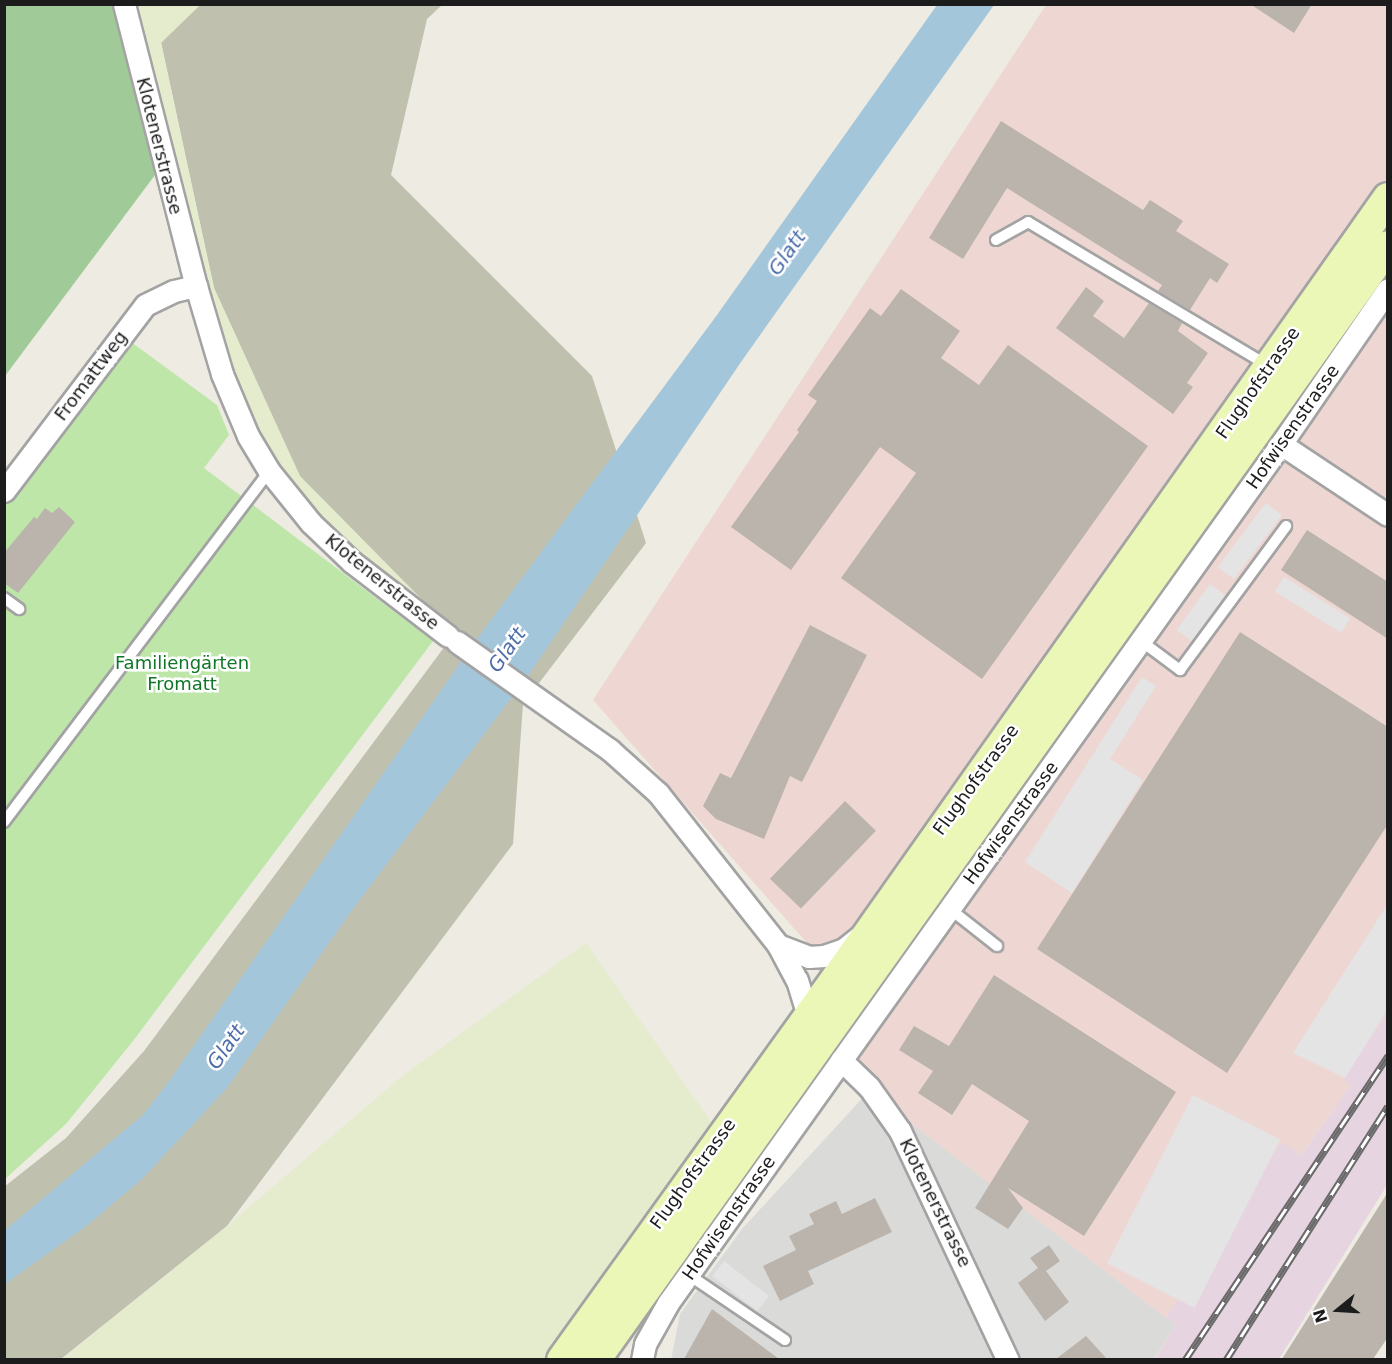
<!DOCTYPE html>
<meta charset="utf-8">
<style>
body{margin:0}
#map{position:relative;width:1392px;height:1364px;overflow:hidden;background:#edebe2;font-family:"DejaVu Sans",sans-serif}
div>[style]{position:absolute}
.residential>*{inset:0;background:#dadad9}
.commercial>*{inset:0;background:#eed7d2}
.industrial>*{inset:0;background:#e6d4e0}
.construction>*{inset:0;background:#bfc1ae}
.farmland>*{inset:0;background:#e5ecce}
.grass>*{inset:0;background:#bee6a9}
.forest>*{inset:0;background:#a0cb98}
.parking>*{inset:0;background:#e4e4e4;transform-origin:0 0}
.water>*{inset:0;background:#a4c6da}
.building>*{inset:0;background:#bab4ac;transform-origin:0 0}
.roads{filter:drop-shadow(2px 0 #a3a3a3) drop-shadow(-2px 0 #a3a3a3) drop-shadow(0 2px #a3a3a3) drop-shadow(0 -2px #a3a3a3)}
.lane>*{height:10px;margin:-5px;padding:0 5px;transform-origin:5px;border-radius:5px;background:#fff}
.street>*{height:21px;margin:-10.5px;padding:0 10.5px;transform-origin:10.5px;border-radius:10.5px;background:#fff}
.secondary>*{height:30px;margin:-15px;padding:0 15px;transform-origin:15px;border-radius:15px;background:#eaf7b7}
.rail>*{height:7px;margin-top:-3.5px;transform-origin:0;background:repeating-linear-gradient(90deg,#fff 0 14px,#6a6a6a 0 28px);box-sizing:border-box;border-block:2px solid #6a6a6a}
span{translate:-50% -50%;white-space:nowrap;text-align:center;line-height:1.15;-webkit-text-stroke:5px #fff;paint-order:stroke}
.street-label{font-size:18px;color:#1c1c1c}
.park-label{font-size:18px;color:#0f7627}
.water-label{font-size:20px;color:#4d6da8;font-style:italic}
.frame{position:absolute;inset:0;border:6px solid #1c1c1c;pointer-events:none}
.north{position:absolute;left:1308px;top:1280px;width:60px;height:60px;-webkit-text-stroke:4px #fff;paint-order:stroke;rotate:252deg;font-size:16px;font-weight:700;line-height:24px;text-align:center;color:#1c1c1c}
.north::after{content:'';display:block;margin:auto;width:21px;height:27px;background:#1c1c1c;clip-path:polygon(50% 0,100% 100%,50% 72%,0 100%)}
</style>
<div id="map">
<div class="residential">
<i style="clip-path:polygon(869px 1091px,1176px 1325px,1154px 1359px,671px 1360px,680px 1314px,742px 1229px)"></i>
</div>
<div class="commercial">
<i style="clip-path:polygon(1046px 5px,1387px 5px,1387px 1013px,1343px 1078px,1351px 1085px,1300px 1156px,1281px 1143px,1166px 1318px,869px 1091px,807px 943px,593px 700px)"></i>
</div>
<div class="industrial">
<i style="clip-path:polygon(1387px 1013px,1387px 1185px,1279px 1359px,1154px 1360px,1176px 1325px,1166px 1318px,1281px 1142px,1301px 1155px,1351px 1085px,1343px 1079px)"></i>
</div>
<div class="construction">
<i style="clip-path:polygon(200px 5px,442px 5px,427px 19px,391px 175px,592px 376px,646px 543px,523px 704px,513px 844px,227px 1226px,61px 1359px,5px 1359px,4px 1187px,66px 1138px,144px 1051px,454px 634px,300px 477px,214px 288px,161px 42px)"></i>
</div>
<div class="farmland">
<i style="clip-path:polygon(133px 5px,200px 5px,161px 43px,214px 288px,300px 476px,455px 633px,332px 529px,281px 468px,241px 397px,221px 345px)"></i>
<i style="clip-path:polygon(586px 943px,711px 1122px,546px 1359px,61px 1360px,227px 1226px,401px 1077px)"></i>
</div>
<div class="grass">
<i style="clip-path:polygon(127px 339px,217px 405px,229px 435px,204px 468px,433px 641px,133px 1041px,66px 1124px,5px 1179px,4px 500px)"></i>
</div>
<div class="forest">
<i style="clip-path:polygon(5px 5px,113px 5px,155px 175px,5px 376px)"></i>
</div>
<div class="parking">
<i style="left:1266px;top:503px;width:20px;height:80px;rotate:37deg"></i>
<i style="left:1284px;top:577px;width:78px;height:17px;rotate:32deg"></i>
<i style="left:1210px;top:584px;width:19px;height:57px;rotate:36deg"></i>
<i style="clip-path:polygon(1142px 677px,1156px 686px,1110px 759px,1143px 780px,1072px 893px,1025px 862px)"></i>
<i style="clip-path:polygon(1387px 905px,1387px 1010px,1345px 1078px,1293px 1053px)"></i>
<i style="left:1193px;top:1095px;width:98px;height:189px;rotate:27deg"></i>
<i style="left:724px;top:1261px;width:57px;height:19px;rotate:38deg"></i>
</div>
<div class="water">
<i style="clip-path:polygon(937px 5px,994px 5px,741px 362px,530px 673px,350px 913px,227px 1088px,141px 1180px,85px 1227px,5px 1284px,4px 1231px,143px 1115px,170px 1080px,479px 636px,717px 315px)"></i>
</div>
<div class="building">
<i style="clip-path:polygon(1250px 4px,1312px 4px,1294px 33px)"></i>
<i style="clip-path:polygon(1001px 121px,1143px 210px,1150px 200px,1183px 221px,1176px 231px,1229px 264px,1217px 283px,1210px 278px,1190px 310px,1158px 291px,1162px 285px,1007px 188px,963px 259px,929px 238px)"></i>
<i style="clip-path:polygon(1086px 287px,1104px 301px,1093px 316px,1124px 338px,1149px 303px,1182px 323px,1178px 331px,1208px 353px,1187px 383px,1193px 387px,1173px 414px,1056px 328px)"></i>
<i style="clip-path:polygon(901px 289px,960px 331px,941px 358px,979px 385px,1008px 345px,1148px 446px,982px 679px,841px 578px,916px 473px,880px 447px,791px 570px,731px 527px,799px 432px,797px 430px,817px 401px,808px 395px,870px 308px,881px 316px)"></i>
<i style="clip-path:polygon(59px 507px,75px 522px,18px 593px,4px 583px,4px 553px,34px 517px,37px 519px,45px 508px,52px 513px)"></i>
<i style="clip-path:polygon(1307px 530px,1388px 582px,1388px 639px,1281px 570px)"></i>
<i style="clip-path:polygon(810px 625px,867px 655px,802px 782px,790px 776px,764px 839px,716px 819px,703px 806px,720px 773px,731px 778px)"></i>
<i style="clip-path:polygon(1240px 632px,1388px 727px,1388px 824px,1227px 1073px,1037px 949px)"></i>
<i style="left:845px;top:801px;width:43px;height:108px;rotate:44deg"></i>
<i style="clip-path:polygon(994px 975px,1176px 1092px,1084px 1236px,1008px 1188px,1023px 1208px,1008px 1229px,975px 1208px,1029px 1121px,972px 1084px,952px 1115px,918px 1093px,933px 1071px,899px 1050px,914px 1026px,949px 1046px)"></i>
<i style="clip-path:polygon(1388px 1192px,1388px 1337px,1373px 1359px,1282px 1359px)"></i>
<i style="clip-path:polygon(875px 1198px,892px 1232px,808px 1271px,814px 1284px,780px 1301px,763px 1266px,796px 1250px,789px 1236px,814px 1224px,809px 1214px,836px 1201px,842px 1214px)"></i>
<i style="clip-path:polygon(1049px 1245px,1060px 1261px,1046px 1271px,1069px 1302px,1045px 1321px,1018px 1283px,1038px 1268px,1030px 1258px)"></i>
<i style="clip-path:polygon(712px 1309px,779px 1359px,684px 1359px)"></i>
<i style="clip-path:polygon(1086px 1336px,1107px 1359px,1056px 1359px)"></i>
</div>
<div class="roads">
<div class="lane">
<i style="left:996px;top:240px;width:37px;rotate:-29deg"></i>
<i style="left:1028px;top:222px;width:279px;rotate:30.9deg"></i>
<i style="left:4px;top:598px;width:19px;rotate:36deg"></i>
<i style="left:1141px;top:641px;width:49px;rotate:36.6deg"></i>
<i style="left:1180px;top:670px;width:179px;rotate:-53.6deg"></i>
<i style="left:4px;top:822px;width:440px;rotate:-52.9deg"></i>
<i style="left:950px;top:909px;width:60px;rotate:38.2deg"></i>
<i style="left:689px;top:1275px;width:116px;rotate:34.1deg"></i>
</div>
<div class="street">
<i style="left:124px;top:4px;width:291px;rotate:75.7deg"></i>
<i style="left:196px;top:286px;width:92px;rotate:73.5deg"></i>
<i style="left:222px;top:374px;width:67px;rotate:67.2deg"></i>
<i style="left:248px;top:436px;width:41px;rotate:59deg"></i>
<i style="left:269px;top:471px;width:67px;rotate:51.1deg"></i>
<i style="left:311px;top:523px;width:57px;rotate:43.6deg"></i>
<i style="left:352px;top:562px;width:121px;rotate:37.6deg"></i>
<i style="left:1281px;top:444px;width:128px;rotate:33.6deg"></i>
<i style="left:4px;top:491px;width:233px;rotate:-52.8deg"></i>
<i style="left:145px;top:305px;width:32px;rotate:-26deg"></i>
<i style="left:174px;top:291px;width:23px;rotate:-13deg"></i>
<i style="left:457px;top:642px;width:187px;rotate:35.2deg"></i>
<i style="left:610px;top:750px;width:64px;rotate:41.9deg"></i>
<i style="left:658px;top:793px;width:194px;rotate:51.7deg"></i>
<i style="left:778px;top:945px;width:40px;rotate:62deg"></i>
<i style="left:797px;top:980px;width:38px;rotate:73deg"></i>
<i style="left:778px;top:945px;width:33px;rotate:21deg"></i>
<i style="left:809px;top:957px;width:15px;rotate:-4deg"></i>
<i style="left:824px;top:956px;width:21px;rotate:-19deg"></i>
<i style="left:844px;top:949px;width:19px;rotate:-39deg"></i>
<i style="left:841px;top:1060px;width:39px;rotate:44deg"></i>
<i style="left:869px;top:1087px;width:54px;rotate:54.8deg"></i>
<i style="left:900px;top:1131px;width:253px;rotate:64.8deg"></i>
<i style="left:642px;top:1360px;width:16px;rotate:-79deg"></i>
<i style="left:645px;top:1344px;width:47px;rotate:-60.7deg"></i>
<i style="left:668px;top:1303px;width:1055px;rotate:-54.49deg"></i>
<i style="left:1281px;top:444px;width:188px;rotate:-55.4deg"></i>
</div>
<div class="secondary">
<i style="left:562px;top:1360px;width:471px;rotate:-54.3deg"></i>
<i style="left:837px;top:978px;width:955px;rotate:-54.76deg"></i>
<i style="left:595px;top:1360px;width:1367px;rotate:-54.55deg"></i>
</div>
</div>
<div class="rail">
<i style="left:1185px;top:1360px;width:366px;rotate:-56.3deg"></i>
<i style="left:1226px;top:1360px;width:301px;rotate:-57.5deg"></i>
</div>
<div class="street-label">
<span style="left:159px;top:146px;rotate:76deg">Klotenerstrasse</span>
<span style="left:91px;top:376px;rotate:-53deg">Fromattweg</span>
<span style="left:1258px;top:383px;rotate:-55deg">Flughofstrasse</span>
<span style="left:1293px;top:427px;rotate:-55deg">Hofwisenstrasse</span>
<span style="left:382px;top:582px;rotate:39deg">Klotenerstrasse</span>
<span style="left:976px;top:780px;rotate:-54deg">Flughofstrasse</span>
<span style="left:1011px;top:823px;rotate:-54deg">Hofwisenstrasse</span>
<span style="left:693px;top:1174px;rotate:-54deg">Flughofstrasse</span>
<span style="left:935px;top:1203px;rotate:64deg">Klotenerstrasse</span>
<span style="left:729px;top:1218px;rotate:-55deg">Hofwisenstrasse</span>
</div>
<div class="park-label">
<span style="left:182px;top:674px">Familiengärten<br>Fromatt</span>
</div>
<div class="water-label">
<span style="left:787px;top:253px;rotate:-55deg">Glatt</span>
<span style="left:507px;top:650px;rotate:-55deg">Glatt</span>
<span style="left:226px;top:1047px;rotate:-55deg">Glatt</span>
</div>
<div class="frame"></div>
<div class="north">N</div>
</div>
